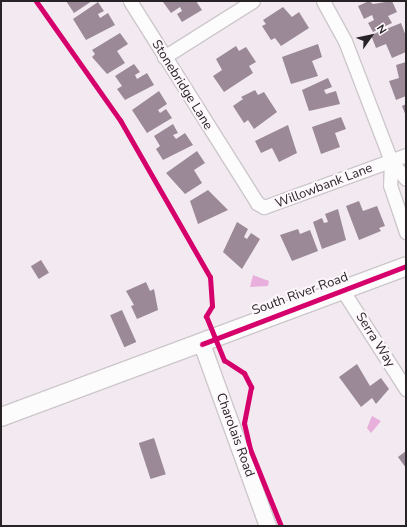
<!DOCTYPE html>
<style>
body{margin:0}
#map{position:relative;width:407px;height:527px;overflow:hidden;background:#f2eaf0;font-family:"Nunito Sans",sans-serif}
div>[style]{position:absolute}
.water>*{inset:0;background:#e9afdc}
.building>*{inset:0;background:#9b8997;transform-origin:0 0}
.roads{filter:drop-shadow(1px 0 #cdc7cb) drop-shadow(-1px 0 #cdc7cb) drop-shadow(0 1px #cdc7cb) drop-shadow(0 -1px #cdc7cb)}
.minor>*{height:13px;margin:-6.5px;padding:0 6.5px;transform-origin:6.5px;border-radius:6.5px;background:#fdfcfd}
.tertiary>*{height:16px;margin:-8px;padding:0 8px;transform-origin:8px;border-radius:8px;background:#fdfcfd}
.secondary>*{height:18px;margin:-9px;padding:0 9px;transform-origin:9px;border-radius:9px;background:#fdfcfd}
.cycleway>*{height:5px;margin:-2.5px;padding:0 2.5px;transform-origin:2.5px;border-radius:2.5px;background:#d6006c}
span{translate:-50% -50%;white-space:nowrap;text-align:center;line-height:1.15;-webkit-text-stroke:4px #fdf7fb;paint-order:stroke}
.street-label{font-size:13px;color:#282327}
.frame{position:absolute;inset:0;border:2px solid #282327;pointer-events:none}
.north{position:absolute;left:351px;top:16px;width:40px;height:40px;-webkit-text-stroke:3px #fdf7fb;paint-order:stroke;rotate:57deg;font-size:11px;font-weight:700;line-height:16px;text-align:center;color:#282327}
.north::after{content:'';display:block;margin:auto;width:14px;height:18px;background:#282327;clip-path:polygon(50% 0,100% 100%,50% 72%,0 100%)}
</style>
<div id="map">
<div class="water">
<i style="clip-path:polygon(253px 275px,269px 281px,268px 286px,250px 287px)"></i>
<i style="clip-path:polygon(372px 416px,381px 421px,371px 433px,367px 428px)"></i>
</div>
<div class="building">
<i style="clip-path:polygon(66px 1px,92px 1px,74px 13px)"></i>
<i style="clip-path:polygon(196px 1px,202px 10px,182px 22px,177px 14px,182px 11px,180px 7px,171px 13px,163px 2px)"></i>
<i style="clip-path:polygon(369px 1px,373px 4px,392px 1px,397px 12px,388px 16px,392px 23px,373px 32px,368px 23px,374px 20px,372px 15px,364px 19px,358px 6px)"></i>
<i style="clip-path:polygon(98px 2px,104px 11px,98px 14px,100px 18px,108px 13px,115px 25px,86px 40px,73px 19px)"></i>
<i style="clip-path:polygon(283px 7px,292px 17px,299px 12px,309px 28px,281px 46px,275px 38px,271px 40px,262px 26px,266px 24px,263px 20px)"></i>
<i style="clip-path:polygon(401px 23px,406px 36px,406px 52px,392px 58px,386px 44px,376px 48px,371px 35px)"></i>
<i style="clip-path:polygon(120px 33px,128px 44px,117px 51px,125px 63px,107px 74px,92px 57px,95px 54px,92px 50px)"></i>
<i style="clip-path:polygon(318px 44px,322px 57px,312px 61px,318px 76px,291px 84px,282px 57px)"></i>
<i style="clip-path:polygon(236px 46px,239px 51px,246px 47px,256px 62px,249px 66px,253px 73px,224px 92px,213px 76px,222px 70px,216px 59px)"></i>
<i style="clip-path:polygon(406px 62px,406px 96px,396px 100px,389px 81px,399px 78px,396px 65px)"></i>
<i style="clip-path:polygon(134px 64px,140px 72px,135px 75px,137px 79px,147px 73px,154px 85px,125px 100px,117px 89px,122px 86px,115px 76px)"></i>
<i style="clip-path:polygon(328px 78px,332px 87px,324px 90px,326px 94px,336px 91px,340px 104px,309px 111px,302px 90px)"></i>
<i style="clip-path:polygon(255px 90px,258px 95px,264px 92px,277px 112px,254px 129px,248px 120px,244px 123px,233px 106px,243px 99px,241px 97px)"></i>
<i style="clip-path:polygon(159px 91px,167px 104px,158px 110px,160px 113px,166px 109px,172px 118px,147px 133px,132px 110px)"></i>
<i style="clip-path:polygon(406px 104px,406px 116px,402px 106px)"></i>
<i style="clip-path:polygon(341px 117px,346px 129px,335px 133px,340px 147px,321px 154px,312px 127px)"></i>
<i style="clip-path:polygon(173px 124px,178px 133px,173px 135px,176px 139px,185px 133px,193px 145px,163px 160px,156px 149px,160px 146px,154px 136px)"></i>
<i style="clip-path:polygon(288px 125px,297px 153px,279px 162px,272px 148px,261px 153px,255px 141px)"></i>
<i style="clip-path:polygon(197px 151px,205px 163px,194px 170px,202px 183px,185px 194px,166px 173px)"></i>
<i style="clip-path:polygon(208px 190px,228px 210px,198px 224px,190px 201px)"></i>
<i style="clip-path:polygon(359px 201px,363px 211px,377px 206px,385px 226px,379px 228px,381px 231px,359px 240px,346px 206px)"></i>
<i style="clip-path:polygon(338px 209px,346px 240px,322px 249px,313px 222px,322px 218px,324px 223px,328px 222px,325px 214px)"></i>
<i style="clip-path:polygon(237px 222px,248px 229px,244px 237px,247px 239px,251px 233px,260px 239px,242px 269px,223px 252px)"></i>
<i style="clip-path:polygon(298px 229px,300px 234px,310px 230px,318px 251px,292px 261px,280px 235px)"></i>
<i style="left:41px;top:260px;width:15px;height:12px;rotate:58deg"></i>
<i style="clip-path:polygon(146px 282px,150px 291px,154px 289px,158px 310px,137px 319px,131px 306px,134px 305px,126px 291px)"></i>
<i style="left:122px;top:310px;width:35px;height:13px;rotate:66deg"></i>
<i style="clip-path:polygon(357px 364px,370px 386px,381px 378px,389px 389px,376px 404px,372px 398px,361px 407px,339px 377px)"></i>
<i style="left:154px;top:438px;width:38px;height:16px;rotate:72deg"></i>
<i style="clip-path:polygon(406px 451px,406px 468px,398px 457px)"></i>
</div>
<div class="roads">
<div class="minor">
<i style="left:130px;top:1px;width:239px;rotate:57.8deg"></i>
<i style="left:257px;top:203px;width:8px;rotate:30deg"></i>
<i style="left:264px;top:207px;width:151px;rotate:-20.1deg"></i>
<i style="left:323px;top:1px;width:46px;rotate:61.2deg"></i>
<i style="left:345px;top:41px;width:129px;rotate:69deg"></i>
<i style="left:164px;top:57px;width:105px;rotate:-32.2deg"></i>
<i style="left:406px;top:179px;width:23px;rotate:-130deg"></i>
<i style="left:391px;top:161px;width:24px;rotate:92deg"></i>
<i style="left:390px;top:185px;width:50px;rotate:71.2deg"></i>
<i style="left:343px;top:291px;width:117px;rotate:57.3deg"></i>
</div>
<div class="tertiary">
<i style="left:202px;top:344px;width:194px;rotate:70.1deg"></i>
</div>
<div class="secondary">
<i style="left:1px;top:417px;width:432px;rotate:-20.4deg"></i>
</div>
</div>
<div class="cycleway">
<i style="left:36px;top:1px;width:146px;rotate:54.8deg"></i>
<i style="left:120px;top:120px;width:181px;rotate:60.2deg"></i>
<i style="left:210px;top:277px;width:29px;rotate:86deg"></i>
<i style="left:212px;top:306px;width:12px;rotate:121deg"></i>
<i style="left:206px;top:316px;width:48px;rotate:67.8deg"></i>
<i style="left:224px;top:360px;width:24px;rotate:33deg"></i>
<i style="left:244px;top:373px;width:16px;rotate:63deg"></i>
<i style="left:251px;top:387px;width:37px;rotate:101deg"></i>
<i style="left:244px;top:423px;width:27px;rotate:77deg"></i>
<i style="left:250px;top:449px;width:83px;rotate:68.1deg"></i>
<i style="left:202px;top:344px;width:218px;rotate:-20.9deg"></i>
</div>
<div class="street-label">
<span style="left:182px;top:85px;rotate:58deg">Stonebridge Lane</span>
<span style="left:324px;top:186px;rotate:-21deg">Willowbank Lane</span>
<span style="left:300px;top:294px;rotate:-20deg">South River Road</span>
<span style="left:375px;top:340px;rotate:58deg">Serra Way</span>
<span style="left:235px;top:435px;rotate:70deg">Charolais Road</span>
</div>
<div class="frame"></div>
<div class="north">N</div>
</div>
